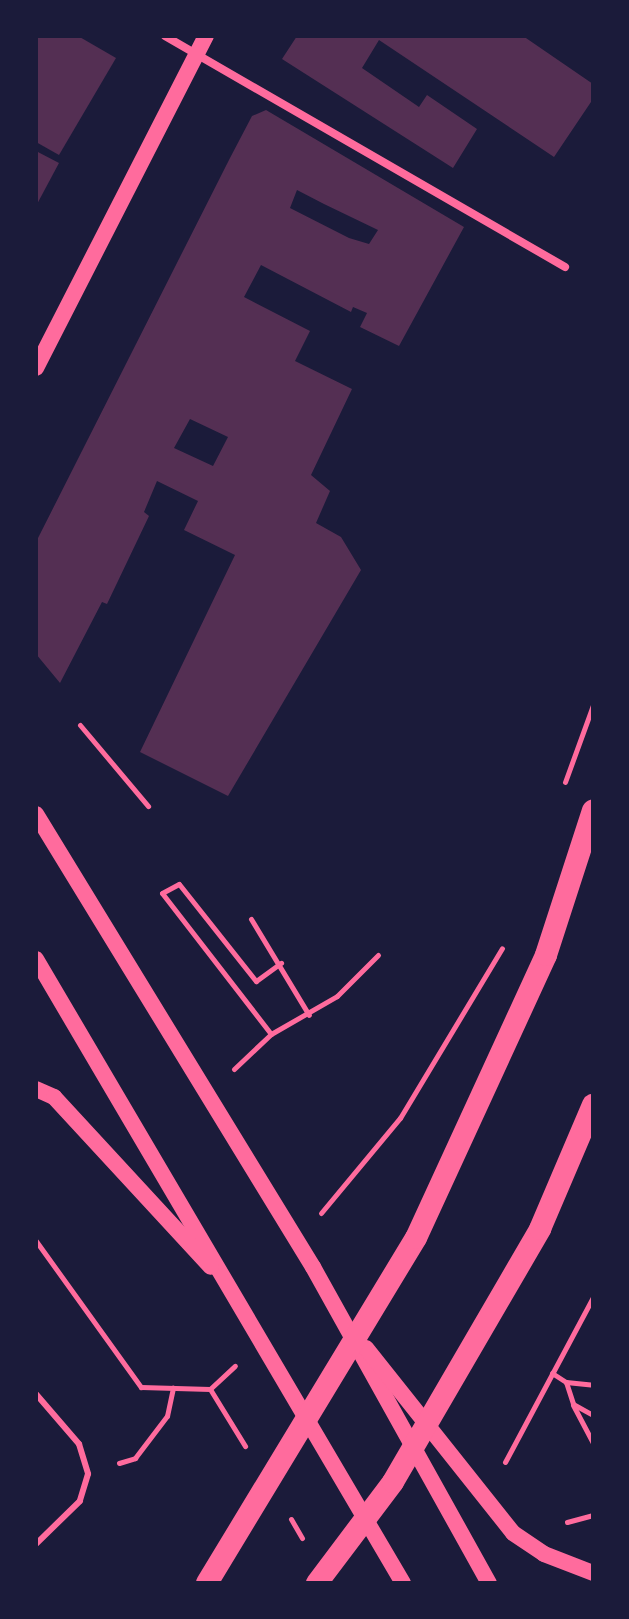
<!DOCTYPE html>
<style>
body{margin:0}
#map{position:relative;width:629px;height:1619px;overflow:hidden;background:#1b1b3a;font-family:Rubik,sans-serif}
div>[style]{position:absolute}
.building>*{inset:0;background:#542f53}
.path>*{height:5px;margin:-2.5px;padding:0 2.5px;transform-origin:2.5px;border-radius:2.5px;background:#ff6b9d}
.service>*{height:6px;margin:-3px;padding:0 3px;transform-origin:3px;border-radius:3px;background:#ff6b9d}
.minor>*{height:8px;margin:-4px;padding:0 4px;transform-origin:4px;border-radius:4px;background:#ff6b9d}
.secondary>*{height:16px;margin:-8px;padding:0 8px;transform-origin:8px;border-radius:8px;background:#ff6b9d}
.trunk>*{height:22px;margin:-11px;padding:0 11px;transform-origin:11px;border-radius:11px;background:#ff6b9d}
span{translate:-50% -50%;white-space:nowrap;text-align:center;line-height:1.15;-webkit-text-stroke:7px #1b1b3a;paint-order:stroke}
.frame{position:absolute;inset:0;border:38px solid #1b1b3a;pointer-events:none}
</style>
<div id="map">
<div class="building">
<i style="clip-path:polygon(36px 36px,78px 36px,116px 58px,59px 155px,36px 142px)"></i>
<i style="clip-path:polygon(297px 36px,523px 36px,593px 84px,593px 99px,554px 157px,379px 40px,362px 68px,419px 107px,427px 95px,477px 129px,453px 168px,282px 59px)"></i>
<i style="clip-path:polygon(evenodd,266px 110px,464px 227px,399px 346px,360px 327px,367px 313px,353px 307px,351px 312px,261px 265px,244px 297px,310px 331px,295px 361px,352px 389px,311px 475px,330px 491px,316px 523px,341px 537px,361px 570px,228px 796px,140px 752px,235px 555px,184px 530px,198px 501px,157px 481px,144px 512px,149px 516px,107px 604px,102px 602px,60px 683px,36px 654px,36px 542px,230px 158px,252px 116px,266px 110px,297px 190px,324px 204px,378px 230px,369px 244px,349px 238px,290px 208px,297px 190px,266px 110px,190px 419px,228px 437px,213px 466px,174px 448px,190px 419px)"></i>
<i style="clip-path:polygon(36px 151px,59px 163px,36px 206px)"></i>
</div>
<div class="path">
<i style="left:80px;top:725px;width:106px;rotate:50deg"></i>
<i style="left:565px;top:782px;width:82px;rotate:-70deg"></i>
<i style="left:251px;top:919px;width:112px;rotate:58.9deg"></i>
<i style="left:271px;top:1034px;width:178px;rotate:-127.7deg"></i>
<i style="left:162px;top:893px;width:19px;rotate:-28deg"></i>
<i style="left:179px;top:884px;width:124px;rotate:51.6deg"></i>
<i style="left:256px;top:981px;width:31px;rotate:-36deg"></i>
<i style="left:234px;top:1069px;width:51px;rotate:-43.4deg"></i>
<i style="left:271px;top:1034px;width:76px;rotate:-29.9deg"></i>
<i style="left:337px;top:996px;width:58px;rotate:-45deg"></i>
<i style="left:321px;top:1213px;width:124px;rotate:-50.3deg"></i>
<i style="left:400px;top:1118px;width:198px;rotate:-59deg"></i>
<i style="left:36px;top:1241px;width:180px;rotate:54.3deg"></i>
<i style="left:141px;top:1387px;width:69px;rotate:1.7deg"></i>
<i style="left:210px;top:1389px;width:34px;rotate:-43deg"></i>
<i style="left:552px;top:1373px;width:17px;rotate:33deg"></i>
<i style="left:566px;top:1382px;width:23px;rotate:72deg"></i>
<i style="left:573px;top:1404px;width:23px;rotate:29deg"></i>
<i style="left:566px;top:1382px;width:27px;rotate:6deg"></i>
<i style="left:210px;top:1389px;width:67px;rotate:58.4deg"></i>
<i style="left:573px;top:1405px;width:43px;rotate:62.2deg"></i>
<i style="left:505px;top:1462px;width:187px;rotate:-61.9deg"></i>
<i style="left:119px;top:1463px;width:17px;rotate:-17deg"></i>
<i style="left:135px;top:1458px;width:53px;rotate:-52.7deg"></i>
<i style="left:167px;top:1416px;width:29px;rotate:-78deg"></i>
<i style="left:291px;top:1519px;width:22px;rotate:60deg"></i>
<i style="left:567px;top:1522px;width:27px;rotate:-15deg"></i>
</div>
<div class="service">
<i style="left:36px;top:1394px;width:66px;rotate:49.3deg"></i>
<i style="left:79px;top:1444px;width:31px;rotate:73deg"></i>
<i style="left:88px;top:1474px;width:28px;rotate:107deg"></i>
<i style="left:80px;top:1501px;width:62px;rotate:135.7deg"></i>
</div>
<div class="minor">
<i style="left:165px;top:36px;width:462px;rotate:30deg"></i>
</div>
<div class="secondary">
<i style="left:36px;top:368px;width:373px;rotate:-62.9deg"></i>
<i style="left:36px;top:814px;width:531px;rotate:58.56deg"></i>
<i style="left:313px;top:1267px;width:362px;rotate:60.9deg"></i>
<i style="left:36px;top:959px;width:724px;rotate:59.54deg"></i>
<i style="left:36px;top:1089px;width:20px;rotate:24deg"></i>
<i style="left:54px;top:1097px;width:231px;rotate:47.3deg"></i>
<i style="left:366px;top:1348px;width:236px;rotate:51.5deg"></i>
<i style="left:513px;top:1533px;width:37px;rotate:34deg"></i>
<i style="left:544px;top:1554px;width:53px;rotate:21.2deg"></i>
</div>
<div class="trunk">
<i style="left:207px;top:1583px;width:403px;rotate:-58.8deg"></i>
<i style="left:416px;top:1238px;width:311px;rotate:-65.3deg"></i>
<i style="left:546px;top:955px;width:152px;rotate:-72deg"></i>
<i style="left:317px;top:1583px;width:126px;rotate:-53deg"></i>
<i style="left:393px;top:1482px;width:293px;rotate:-59.8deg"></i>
<i style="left:540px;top:1229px;width:135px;rotate:-66.9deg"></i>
</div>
<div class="frame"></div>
</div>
